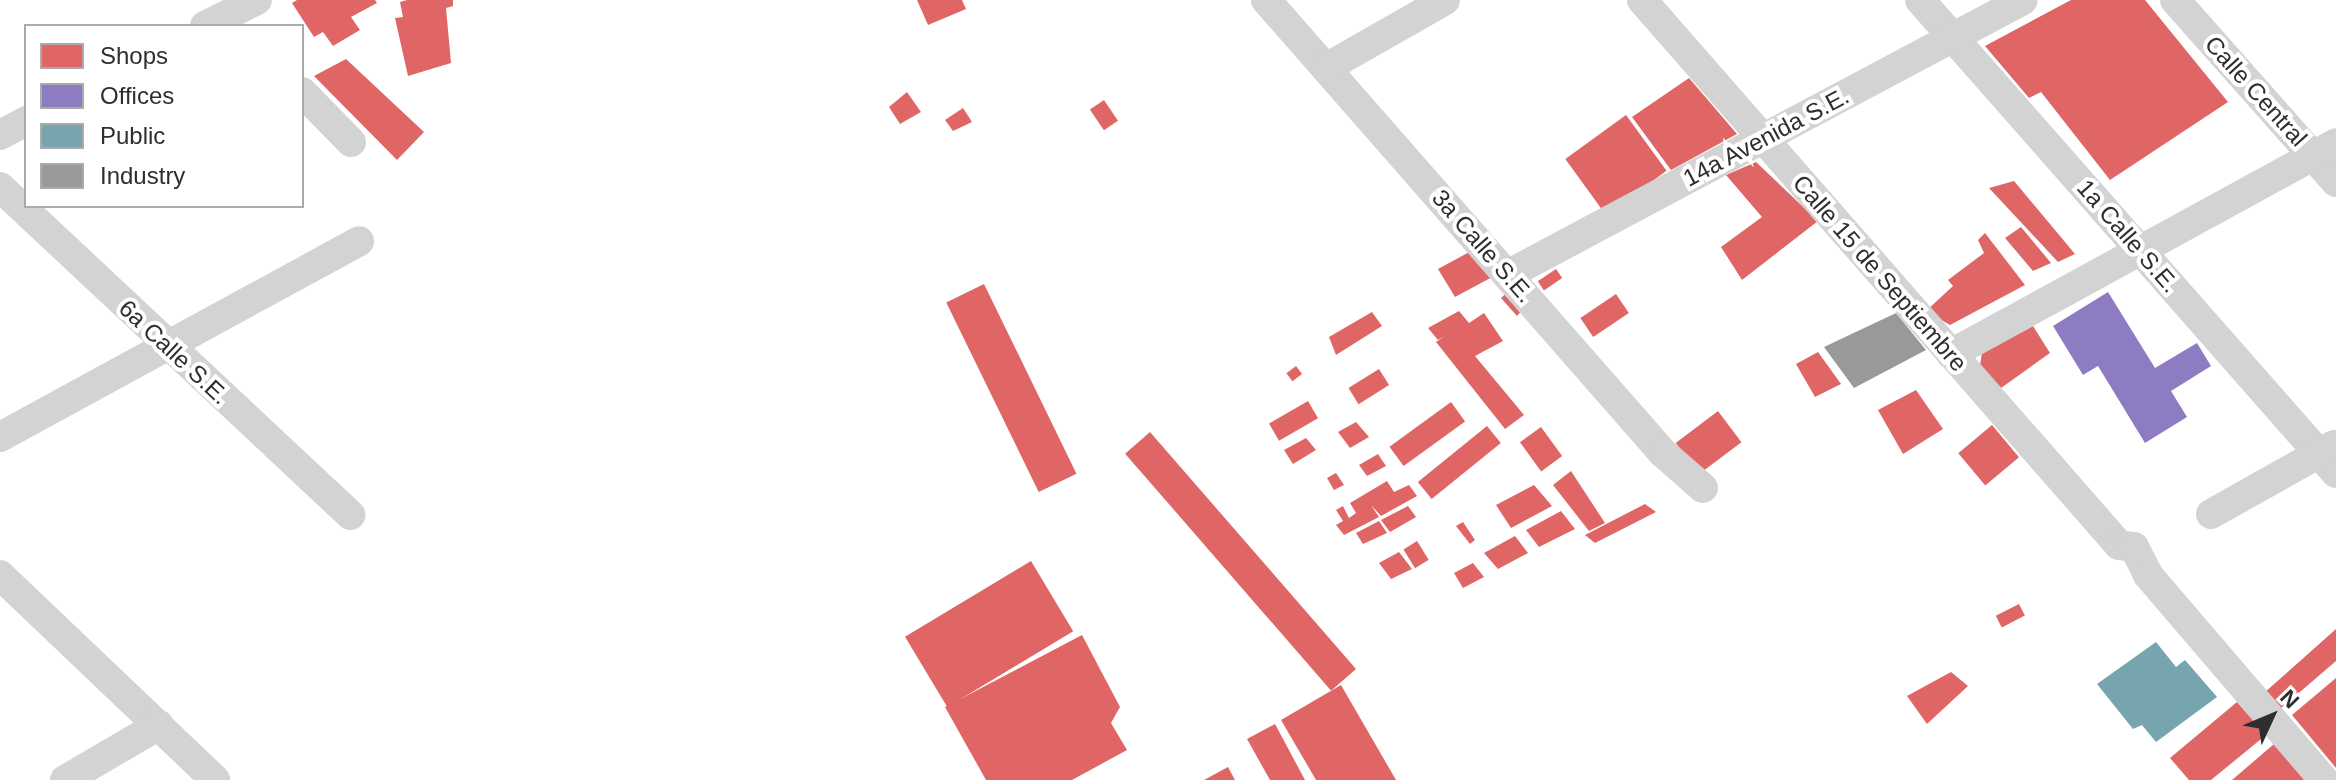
<!DOCTYPE html>
<style>
body{margin:0}
#map{position:relative;width:2336px;height:780px;overflow:hidden;background:#fff;font-family:Helvetica,sans-serif}
div>[style]{position:absolute}
.shops>*{inset:0;background:#e06666;transform-origin:0 0}
.offices>*{inset:0;background:#8e7cc3}
.public>*{inset:0;background:#76a5af}
.industry>*{inset:0;background:#999}
.minor>*{height:30px;margin:-15px;padding:0 15px;transform-origin:15px;border-radius:15px;background:#d3d3d3}
span{translate:-50% -50%;white-space:nowrap;text-align:center;line-height:1.15;-webkit-text-stroke:8px #fff;paint-order:stroke}
.street-label{font-size:24px;color:#2e2e2e}
.legend{position:absolute;left:24px;top:24px;width:280px;height:184px;box-sizing:border-box;background:#fff;border:2px solid #ababab;margin:0;padding:10px 14px;list-style:none;font-size:24px;color:#2e2e2e}
.legend li{display:flex;align-items:center;gap:16px;height:40px}
.legend b{width:40px;border:2px solid #ababab}
.north{position:absolute;left:2232px;top:676px;width:80px;height:80px;-webkit-text-stroke:6px #fff;paint-order:stroke;rotate:46deg;font-size:22px;font-weight:700;line-height:32px;text-align:center;color:#2e2e2e}
.north::after{content:'';display:block;margin:auto;width:28px;height:36px;background:#2e2e2e;clip-path:polygon(50% 0,100% 100%,50% 72%,0 100%)}
</style>
<div id="map">
<div class="shops">
<i style="clip-path:polygon(297px 0,375px 0,377px 3px,351px 17px,360px 30px,333px 46px,323px 32px,314px 37px,292px 3px)"></i>
<i style="clip-path:polygon(407px 0,453px 0,453px 6px,446px 8px,451px 63px,408px 76px,395px 18px,403px 17px,400px 2px)"></i>
<i style="clip-path:polygon(917px 0,962px 0,966px 9px,928px 25px)"></i>
<i style="clip-path:polygon(2071px 0,2145px 0,2228px 102px,2110px 180px,2041px 92px,2029px 98px,1985px 46px)"></i>
<i style="clip-path:polygon(346px 59px,424px 132px,397px 160px,314px 76px)"></i>
<i style="clip-path:polygon(1689px 78px,1737px 134px,1671px 170px,1632px 117px)"></i>
<i style="clip-path:polygon(907px 92px,921px 112px,900px 124px,889px 107px)"></i>
<i style="left:1104px;top:100px;width:25px;height:17px;rotate:56deg"></i>
<i style="clip-path:polygon(963px 108px,972px 122px,953px 131px,945px 120px)"></i>
<i style="left:1626px;top:115px;width:69px;height:75px;rotate:54deg"></i>
<i style="clip-path:polygon(1756px 162px,1818px 221px,1742px 280px,1721px 247px,1762px 217px,1726px 175px)"></i>
<i style="clip-path:polygon(2014px 181px,2075px 254px,2058px 262px,1989px 188px)"></i>
<i style="clip-path:polygon(2021px 227px,2051px 263px,2033px 271px,2005px 238px)"></i>
<i style="clip-path:polygon(1985px 233px,2025px 285px,1950px 325px,1926px 311px,1953px 286px,1948px 280px,1984px 253px,1978px 240px)"></i>
<i style="clip-path:polygon(1473px 250px,1496px 275px,1455px 297px,1438px 269px)"></i>
<i style="left:1556px;top:269px;width:11px;height:22px;rotate:56deg"></i>
<i style="left:984px;top:284px;width:211px;height:42px;rotate:64deg"></i>
<i style="clip-path:polygon(1511px 289px,1525px 307px,1517px 316px,1501px 298px)"></i>
<i style="left:1616px;top:294px;width:23px;height:43px;rotate:56deg"></i>
<i style="clip-path:polygon(1459px 311px,1469px 323px,1484px 313px,1503px 341px,1475px 356px,1524px 415px,1505px 429px,1436px 342px,1445px 336px,1438px 340px,1428px 328px)"></i>
<i style="clip-path:polygon(1372px 312px,1382px 326px,1336px 355px,1329px 337px)"></i>
<i style="clip-path:polygon(2033px 326px,2050px 353px,2001px 388px,1980px 366px,1982px 352px)"></i>
<i style="clip-path:polygon(1818px 352px,1841px 384px,1815px 397px,1796px 364px)"></i>
<i style="left:1296px;top:366px;width:10px;height:12px;rotate:53deg"></i>
<i style="left:1379px;top:369px;width:19px;height:36px;rotate:58deg"></i>
<i style="clip-path:polygon(1916px 390px,1943px 429px,1903px 454px,1878px 410px)"></i>
<i style="left:1308px;top:401px;width:20px;height:45px;rotate:60deg"></i>
<i style="left:1451px;top:402px;width:24px;height:76px;rotate:54deg"></i>
<i style="left:1718px;top:411px;width:39px;height:53px;rotate:53deg"></i>
<i style="clip-path:polygon(1356px 422px,1369px 437px,1350px 448px,1338px 432px)"></i>
<i style="left:1992px;top:425px;width:42px;height:44px;rotate:50deg"></i>
<i style="left:1487px;top:426px;width:22px;height:89px;rotate:51deg"></i>
<i style="left:1541px;top:427px;width:36px;height:26px;rotate:54deg"></i>
<i style="left:1150px;top:432px;width:314px;height:33px;rotate:49deg"></i>
<i style="clip-path:polygon(1306px 438px,1316px 450px,1293px 464px,1284px 450px)"></i>
<i style="clip-path:polygon(1378px 454px,1386px 466px,1367px 476px,1359px 465px)"></i>
<i style="clip-path:polygon(1571px 471px,1605px 523px,1589px 531px,1553px 485px)"></i>
<i style="clip-path:polygon(1336px 473px,1344px 485px,1334px 490px,1327px 478px)"></i>
<i style="clip-path:polygon(1387px 481px,1394px 492px,1409px 485px,1417px 496px,1381px 516px,1371px 505px,1379px 517px,1344px 535px,1336px 525px,1343px 521px,1336px 510px,1343px 506px,1349px 518px,1356px 513px,1350px 503px)"></i>
<i style="clip-path:polygon(1534px 485px,1552px 506px,1511px 528px,1496px 505px)"></i>
<i style="clip-path:polygon(1645px 504px,1656px 512px,1595px 543px,1585px 535px)"></i>
<i style="clip-path:polygon(1408px 506px,1416px 517px,1390px 532px,1381px 520px)"></i>
<i style="clip-path:polygon(1561px 511px,1575px 529px,1539px 547px,1526px 530px)"></i>
<i style="clip-path:polygon(1379px 521px,1387px 533px,1363px 544px,1356px 533px)"></i>
<i style="clip-path:polygon(1463px 522px,1475px 540px,1470px 544px,1456px 526px)"></i>
<i style="clip-path:polygon(1515px 536px,1528px 553px,1498px 569px,1484px 553px)"></i>
<i style="left:1417px;top:541px;width:22px;height:16px;rotate:58deg"></i>
<i style="clip-path:polygon(1399px 552px,1412px 569px,1391px 579px,1379px 563px)"></i>
<i style="left:1031px;top:561px;width:82px;height:147px;rotate:59deg"></i>
<i style="clip-path:polygon(1473px 563px,1484px 577px,1463px 588px,1454px 573px)"></i>
<i style="left:2019px;top:604px;width:13px;height:26px;rotate:63deg"></i>
<i style="clip-path:polygon(2336px 629px,2336px 661px,2279px 710px,2264px 693px)"></i>
<i style="clip-path:polygon(1082px 635px,1120px 707px,1111px 723px,1127px 750px,1072px 780px,986px 780px,945px 707px)"></i>
<i style="clip-path:polygon(1951px 672px,1968px 686px,1927px 724px,1907px 696px)"></i>
<i style="clip-path:polygon(2336px 678px,2336px 768px,2292px 715px)"></i>
<i style="clip-path:polygon(1341px 685px,1396px 780px,1316px 780px,1281px 720px)"></i>
<i style="clip-path:polygon(2237px 702px,2266px 735px,2211px 780px,2189px 780px,2170px 758px)"></i>
<i style="clip-path:polygon(1275px 724px,1305px 780px,1270px 780px,1247px 739px)"></i>
<i style="clip-path:polygon(2274px 744px,2307px 780px,2232px 780px)"></i>
<i style="clip-path:polygon(1228px 767px,1235px 780px,1204px 780px)"></i>
</div>
<div class="offices">
<i style="clip-path:polygon(2108px 292px,2155px 368px,2197px 343px,2211px 366px,2171px 391px,2187px 417px,2145px 443px,2098px 366px,2083px 375px,2053px 326px)"></i>
</div>
<div class="public">
<i style="clip-path:polygon(2156px 642px,2176px 667px,2185px 660px,2217px 697px,2156px 742px,2142px 725px,2133px 729px,2097px 684px)"></i>
</div>
<div class="industry">
<i style="clip-path:polygon(1896px 313px,1926px 350px,1854px 388px,1824px 347px)"></i>
</div>
<div class="minor">
<i style="left:1266px;top:0;width:602px;rotate:48.77deg"></i>
<i style="left:1663px;top:453px;width:53px;rotate:41.2deg"></i>
<i style="left:1642px;top:0;width:724px;rotate:48.81deg"></i>
<i style="left:2119px;top:545px;width:15px;rotate:8deg"></i>
<i style="left:2134px;top:547px;width:31px;rotate:63deg"></i>
<i style="left:2148px;top:575px;width:270px;rotate:49.4deg"></i>
<i style="left:1920px;top:0;width:630px;rotate:48.67deg"></i>
<i style="left:2175px;top:0;width:243px;rotate:48.5deg"></i>
<i style="left:205px;top:26px;width:58px;rotate:-26.6deg"></i>
<i style="left:1326px;top:68px;width:137px;rotate:-29.7deg"></i>
<i style="left:302px;top:92px;width:70px;rotate:45.6deg"></i>
<i style="left:0;top:135px;width:30px;rotate:-28deg"></i>
<i style="left:0;top:187px;width:480px;rotate:43.1deg"></i>
<i style="left:1509px;top:274px;width:582px;rotate:-28.06deg"></i>
<i style="left:1951px;top:354px;width:439px;rotate:-28.7deg"></i>
<i style="left:0;top:437px;width:409px;rotate:-28.6deg"></i>
<i style="left:2211px;top:514px;width:141px;rotate:-29.3deg"></i>
<i style="left:0;top:575px;width:297px;rotate:43.6deg"></i>
<i style="left:65px;top:780px;width:109px;rotate:-30.3deg"></i>
</div>
<div class="street-label">
<span style="left:2256px;top:91px;rotate:48deg">Calle Central</span>
<span style="left:1766px;top:137px;rotate:-28deg">14a Avenida S.E.</span>
<span style="left:2128px;top:236px;rotate:49deg">1a Calle S.E.</span>
<span style="left:1483px;top:246px;rotate:49deg">3a Calle S.E.</span>
<span style="left:1880px;top:273px;rotate:49deg">Calle 15 de Septiembre</span>
<span style="left:174px;top:352px;rotate:43deg">6a Calle S.E.</span>
</div>
<ul class="legend">
<li><b style="height:22px;background:#e06666"></b>Shops</li>
<li><b style="height:22px;background:#8e7cc3"></b>Offices</li>
<li><b style="height:22px;background:#76a5af"></b>Public</li>
<li><b style="height:22px;background:#999"></b>Industry</li>
</ul>
<div class="north">N</div>
</div>
